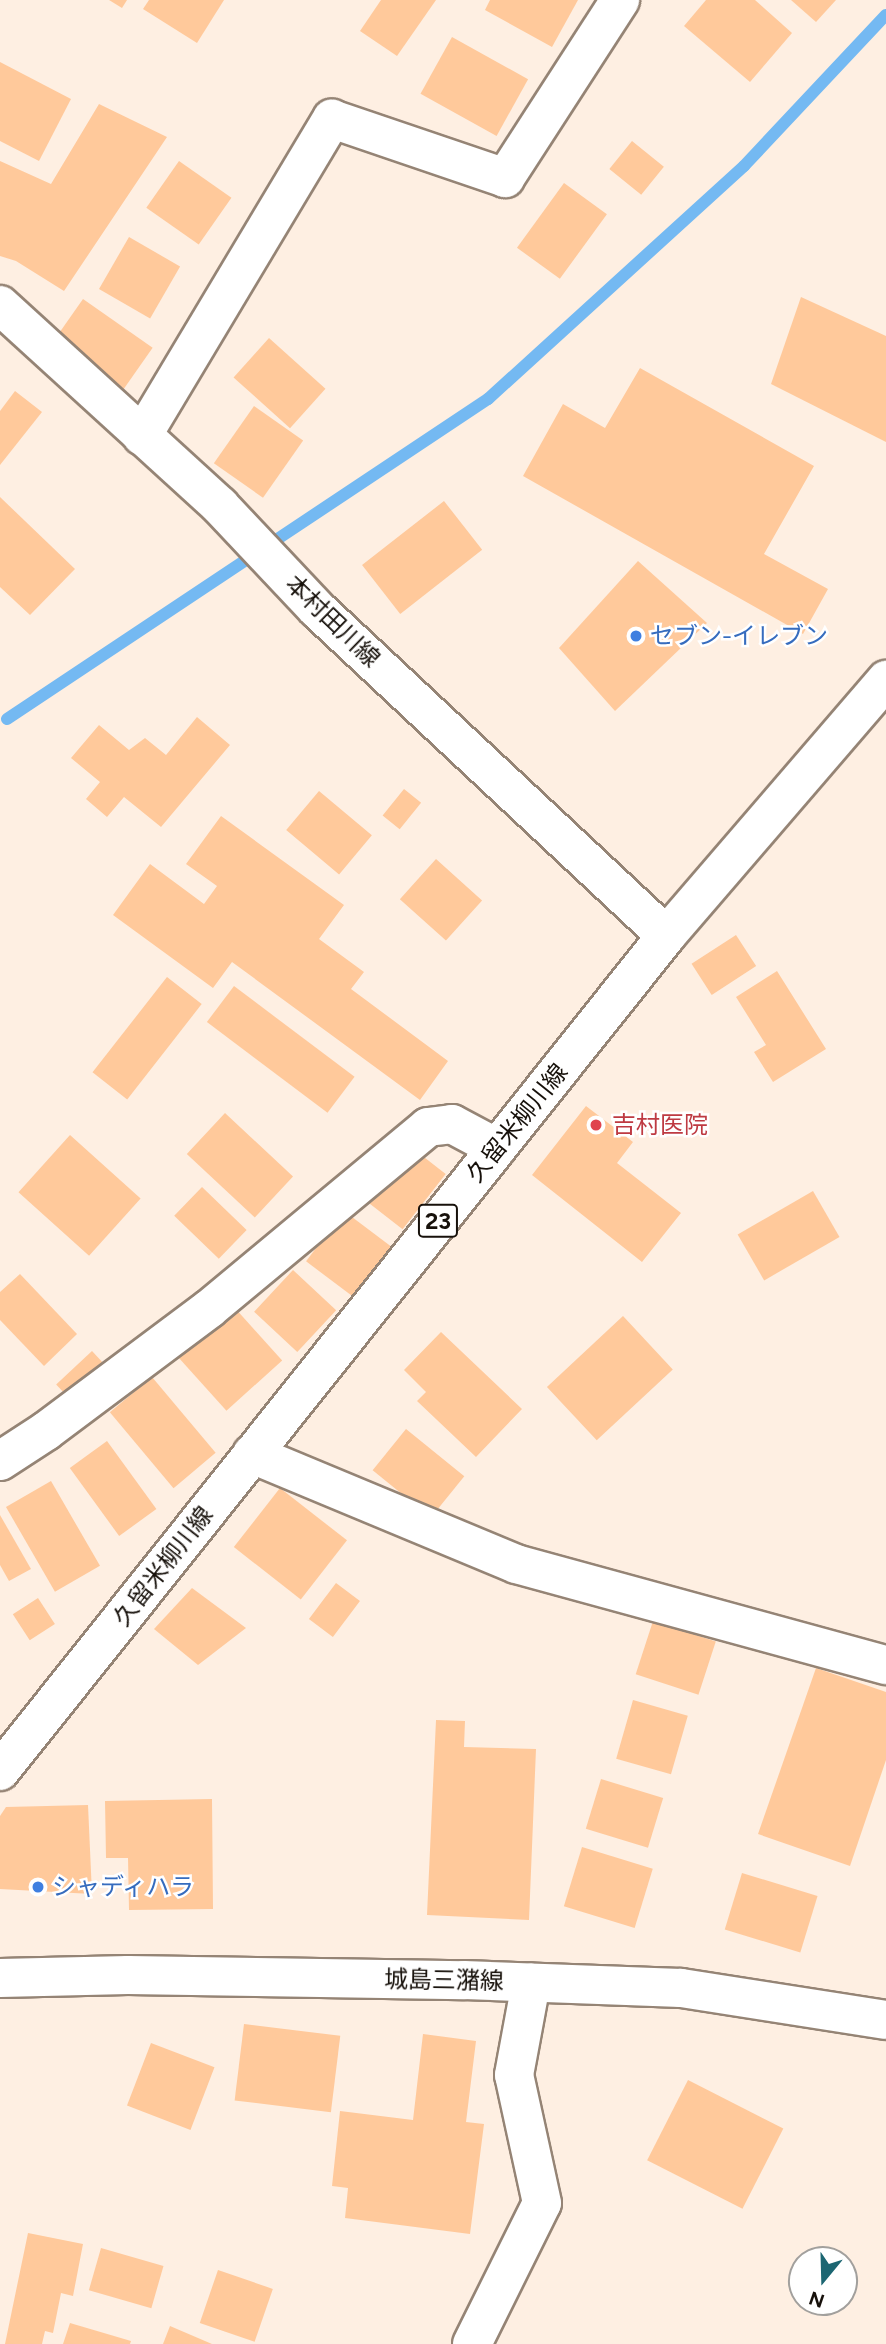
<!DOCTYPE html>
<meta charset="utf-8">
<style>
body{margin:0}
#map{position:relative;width:886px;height:2344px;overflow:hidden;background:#feefe2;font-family:Figtree,"Noto Sans JP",sans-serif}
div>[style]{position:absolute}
.stream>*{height:12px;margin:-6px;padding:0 6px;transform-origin:6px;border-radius:6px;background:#74b9f2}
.building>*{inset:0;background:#ffc99b;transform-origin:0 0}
.roads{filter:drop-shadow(2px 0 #958475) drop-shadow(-2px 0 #958475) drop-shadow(0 2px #958475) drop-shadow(0 -2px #958475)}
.minor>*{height:38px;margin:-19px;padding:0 19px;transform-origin:19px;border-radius:19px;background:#fff}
.secondary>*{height:38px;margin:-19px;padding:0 19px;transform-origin:19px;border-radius:19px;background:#fff}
.primary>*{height:38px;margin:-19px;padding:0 19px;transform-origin:19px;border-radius:19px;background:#fff}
.dots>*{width:19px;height:19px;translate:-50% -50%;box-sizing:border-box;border:4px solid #fff;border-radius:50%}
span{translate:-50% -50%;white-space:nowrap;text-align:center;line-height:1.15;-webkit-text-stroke:5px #fff;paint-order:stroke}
.shield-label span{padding:2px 5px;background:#fff;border:2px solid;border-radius:5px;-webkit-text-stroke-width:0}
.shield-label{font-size:23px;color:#17110b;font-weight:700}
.street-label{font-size:24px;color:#17110b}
.shop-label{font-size:24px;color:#366cbe}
.left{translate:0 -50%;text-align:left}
.health-label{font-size:24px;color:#be3a42}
.north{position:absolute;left:788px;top:2246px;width:70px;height:70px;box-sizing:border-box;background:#fff;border:2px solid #a2a09d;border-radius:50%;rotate:199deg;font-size:19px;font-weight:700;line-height:28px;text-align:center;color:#17110b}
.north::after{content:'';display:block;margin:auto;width:24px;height:32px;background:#1c6672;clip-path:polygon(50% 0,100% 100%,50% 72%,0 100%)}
</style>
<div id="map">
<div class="stream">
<i style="left:7px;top:719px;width:578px;rotate:-33.64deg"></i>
<i style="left:488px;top:399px;width:346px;rotate:-42.3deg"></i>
<i style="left:744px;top:166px;width:207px;rotate:-46.8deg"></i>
</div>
<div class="building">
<i style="clip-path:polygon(109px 0,127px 0,122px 8px)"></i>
<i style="clip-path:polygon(149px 0,224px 0,197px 43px,143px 9px)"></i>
<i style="clip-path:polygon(381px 0,436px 0,397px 56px,360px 31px)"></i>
<i style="clip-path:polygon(490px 0,578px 0,552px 47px,485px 10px)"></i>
<i style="clip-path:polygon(706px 0,755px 0,792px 33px,750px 82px,684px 26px)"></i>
<i style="clip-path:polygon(791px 0,836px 0,816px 22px)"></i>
<i style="left:452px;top:37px;width:87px;height:65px;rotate:29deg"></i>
<i style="clip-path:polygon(0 62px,71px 99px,39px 161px,0 141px)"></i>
<i style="clip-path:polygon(99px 104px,167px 137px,64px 291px,16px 261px,0 256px,0 161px,51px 184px)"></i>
<i style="left:632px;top:141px;width:41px;height:36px;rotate:39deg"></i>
<i style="left:179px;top:161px;width:64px;height:57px;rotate:35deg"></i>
<i style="left:564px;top:183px;width:53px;height:80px;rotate:36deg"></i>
<i style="left:129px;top:237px;width:59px;height:60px;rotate:30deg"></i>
<i style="clip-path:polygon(801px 297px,886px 336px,886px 442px,771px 384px)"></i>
<i style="left:83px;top:299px;width:85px;height:59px;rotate:35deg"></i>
<i style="left:269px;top:338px;width:76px;height:53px;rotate:42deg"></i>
<i style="clip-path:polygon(640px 368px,814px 466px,764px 554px,828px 589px,803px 634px,523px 476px,563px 404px,605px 428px)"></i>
<i style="clip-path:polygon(15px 391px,42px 412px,0 465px,0 411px)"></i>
<i style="left:254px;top:406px;width:60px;height:70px;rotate:35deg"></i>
<i style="clip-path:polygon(0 497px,75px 569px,30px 615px,0 587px)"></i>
<i style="left:444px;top:501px;width:62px;height:104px;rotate:52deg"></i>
<i style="clip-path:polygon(638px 561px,707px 623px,615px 711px,559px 648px)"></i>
<i style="clip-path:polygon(197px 717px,230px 745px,161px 827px,124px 797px,107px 817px,86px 799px,100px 782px,71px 758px,99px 725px,129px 750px,145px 738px,166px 755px)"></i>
<i style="left:404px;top:789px;width:22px;height:34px;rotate:39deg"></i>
<i style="left:319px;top:791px;width:69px;height:51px;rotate:40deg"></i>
<i style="clip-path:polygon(221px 816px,344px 905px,319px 939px,364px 972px,351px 989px,448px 1061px,420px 1100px,232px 962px,213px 988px,113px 915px,150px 864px,204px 904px,217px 886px,186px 864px)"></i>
<i style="left:436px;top:859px;width:62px;height:54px;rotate:42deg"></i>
<i style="left:736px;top:935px;width:37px;height:53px;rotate:57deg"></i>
<i style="clip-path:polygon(777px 971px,826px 1049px,773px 1082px,754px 1052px,766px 1045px,736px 997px)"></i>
<i style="left:167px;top:977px;width:44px;height:121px;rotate:38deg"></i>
<i style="left:234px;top:986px;width:151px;height:45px;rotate:37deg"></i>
<i style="clip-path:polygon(586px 1106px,633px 1142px,617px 1163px,681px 1213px,642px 1262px,532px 1175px)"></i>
<i style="left:225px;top:1113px;width:93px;height:56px;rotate:43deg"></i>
<i style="left:70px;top:1135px;width:95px;height:77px;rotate:42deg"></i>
<i style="left:411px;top:1147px;width:44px;height:70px;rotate:38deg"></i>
<i style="left:202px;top:1187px;width:62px;height:40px;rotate:44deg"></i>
<i style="left:813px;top:1191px;width:53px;height:87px;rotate:60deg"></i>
<i style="left:344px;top:1211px;width:64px;height:63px;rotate:37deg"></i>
<i style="left:293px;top:1270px;width:59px;height:57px;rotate:43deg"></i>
<i style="clip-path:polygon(20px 1274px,77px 1334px,44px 1366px,0 1320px,0 1292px)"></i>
<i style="left:234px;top:1307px;width:72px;height:75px;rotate:48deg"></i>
<i style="left:623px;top:1316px;width:73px;height:104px;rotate:47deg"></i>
<i style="clip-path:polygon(441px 1332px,522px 1409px,476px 1457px,417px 1401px,426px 1392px,404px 1370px)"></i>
<i style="left:92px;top:1351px;width:16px;height:49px;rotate:47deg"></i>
<i style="left:152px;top:1377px;width:99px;height:55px;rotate:50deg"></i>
<i style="left:406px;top:1429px;width:75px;height:53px;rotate:39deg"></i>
<i style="left:107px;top:1441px;width:84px;height:46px;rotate:54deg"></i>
<i style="left:51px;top:1481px;width:98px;height:52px;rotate:60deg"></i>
<i style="left:280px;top:1488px;width:85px;height:75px;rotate:38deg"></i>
<i style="clip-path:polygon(0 1515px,31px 1569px,9px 1581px,0 1565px)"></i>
<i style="left:336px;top:1583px;width:30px;height:45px;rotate:37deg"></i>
<i style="clip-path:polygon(192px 1588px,246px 1628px,198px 1665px,154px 1629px)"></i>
<i style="left:38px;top:1598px;width:31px;height:30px;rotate:57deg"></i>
<i style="left:653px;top:1621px;width:66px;height:56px;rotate:18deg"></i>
<i style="clip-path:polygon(816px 1668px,886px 1692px,886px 1760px,850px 1866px,758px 1834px)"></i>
<i style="left:633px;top:1700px;width:57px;height:61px;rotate:16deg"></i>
<i style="clip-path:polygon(436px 1720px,465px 1721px,464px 1747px,536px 1749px,529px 1920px,427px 1915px)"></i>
<i style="left:601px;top:1779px;width:65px;height:52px;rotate:17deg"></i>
<i style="clip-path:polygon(212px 1799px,213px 1909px,129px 1910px,128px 1858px,106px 1858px,105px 1801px)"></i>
<i style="clip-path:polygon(88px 1805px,92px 1894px,0 1889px,0 1816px,6px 1807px)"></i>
<i style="left:582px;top:1847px;width:74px;height:62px;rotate:17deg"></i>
<i style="left:742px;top:1873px;width:79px;height:59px;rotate:17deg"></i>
<i style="left:244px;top:2024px;width:97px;height:77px;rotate:7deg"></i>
<i style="clip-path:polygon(423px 2034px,476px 2041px,466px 2122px,484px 2124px,470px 2234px,345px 2218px,348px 2188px,332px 2186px,340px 2111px,413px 2120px)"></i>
<i style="left:151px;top:2043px;width:68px;height:67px;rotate:21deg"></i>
<i style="left:688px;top:2080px;width:107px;height:90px;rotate:27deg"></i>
<i style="clip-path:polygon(28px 2233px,83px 2244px,73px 2296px,61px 2293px,53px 2333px,45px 2331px,42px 2344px,5px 2344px)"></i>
<i style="left:101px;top:2248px;width:65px;height:44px;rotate:16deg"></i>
<i style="left:218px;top:2270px;width:58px;height:56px;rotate:19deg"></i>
<i style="clip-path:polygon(70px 2323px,131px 2341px,130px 2344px,63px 2344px)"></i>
<i style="clip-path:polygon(170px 2326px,212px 2344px,163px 2344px)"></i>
</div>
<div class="roads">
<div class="minor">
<i style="left:142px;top:436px;width:370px;rotate:-59.1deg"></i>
<i style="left:332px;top:119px;width:183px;rotate:18.8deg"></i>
<i style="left:505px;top:178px;width:212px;rotate:-57.1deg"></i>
<i style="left:252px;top:1454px;width:286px;rotate:22.6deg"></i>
<i style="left:516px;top:1564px;width:384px;rotate:15.3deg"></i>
<i style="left:0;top:1461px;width:55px;rotate:-33.1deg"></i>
<i style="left:46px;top:1431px;width:204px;rotate:-36.8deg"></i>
<i style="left:209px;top:1309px;width:285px;rotate:-39.7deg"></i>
<i style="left:428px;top:1127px;width:24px;rotate:-7deg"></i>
<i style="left:452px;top:1124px;width:51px;rotate:28.1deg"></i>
<i style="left:472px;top:2344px;width:157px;rotate:-63.6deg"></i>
<i style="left:542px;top:2203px;width:131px;rotate:-102.3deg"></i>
<i style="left:514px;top:2075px;width:94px;rotate:-79.5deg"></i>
</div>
<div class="secondary">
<i style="left:0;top:305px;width:298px;rotate:42.4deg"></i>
<i style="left:220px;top:506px;width:141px;rotate:46.7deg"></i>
<i style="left:317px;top:609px;width:478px;rotate:43.1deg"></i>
<i style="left:0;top:1978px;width:128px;rotate:-1.3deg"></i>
<i style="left:128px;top:1975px;width:336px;rotate:0.9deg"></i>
<i style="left:464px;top:1980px;width:217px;rotate:2.1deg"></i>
<i style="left:681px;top:1988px;width:207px;rotate:8.9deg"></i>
</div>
<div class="primary">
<i style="left:0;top:1771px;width:1068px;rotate:-51.42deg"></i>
<i style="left:666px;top:936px;width:338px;rotate:-49.3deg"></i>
</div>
</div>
<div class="dots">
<i style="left:636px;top:636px;background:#3f7fe0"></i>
<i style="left:596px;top:1125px;background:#e0444e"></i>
<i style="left:38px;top:1887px;background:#3f7fe0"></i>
</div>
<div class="shield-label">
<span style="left:438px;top:1221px">23</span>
</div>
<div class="street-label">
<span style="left:333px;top:621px;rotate:44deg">本村田川線</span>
<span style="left:517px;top:1123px;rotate:-51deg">久留米柳川線</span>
<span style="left:163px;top:1566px;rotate:-52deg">久留米柳川線</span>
<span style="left:444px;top:1980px;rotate:1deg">城島三潴線</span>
</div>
<div class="shop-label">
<span class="left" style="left:650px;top:636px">セブン-イレブン</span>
<span class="left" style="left:52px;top:1887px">シャディハラ</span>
</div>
<div class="health-label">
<span class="left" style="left:612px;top:1125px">吉村医院</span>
</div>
<div class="north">N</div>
</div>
